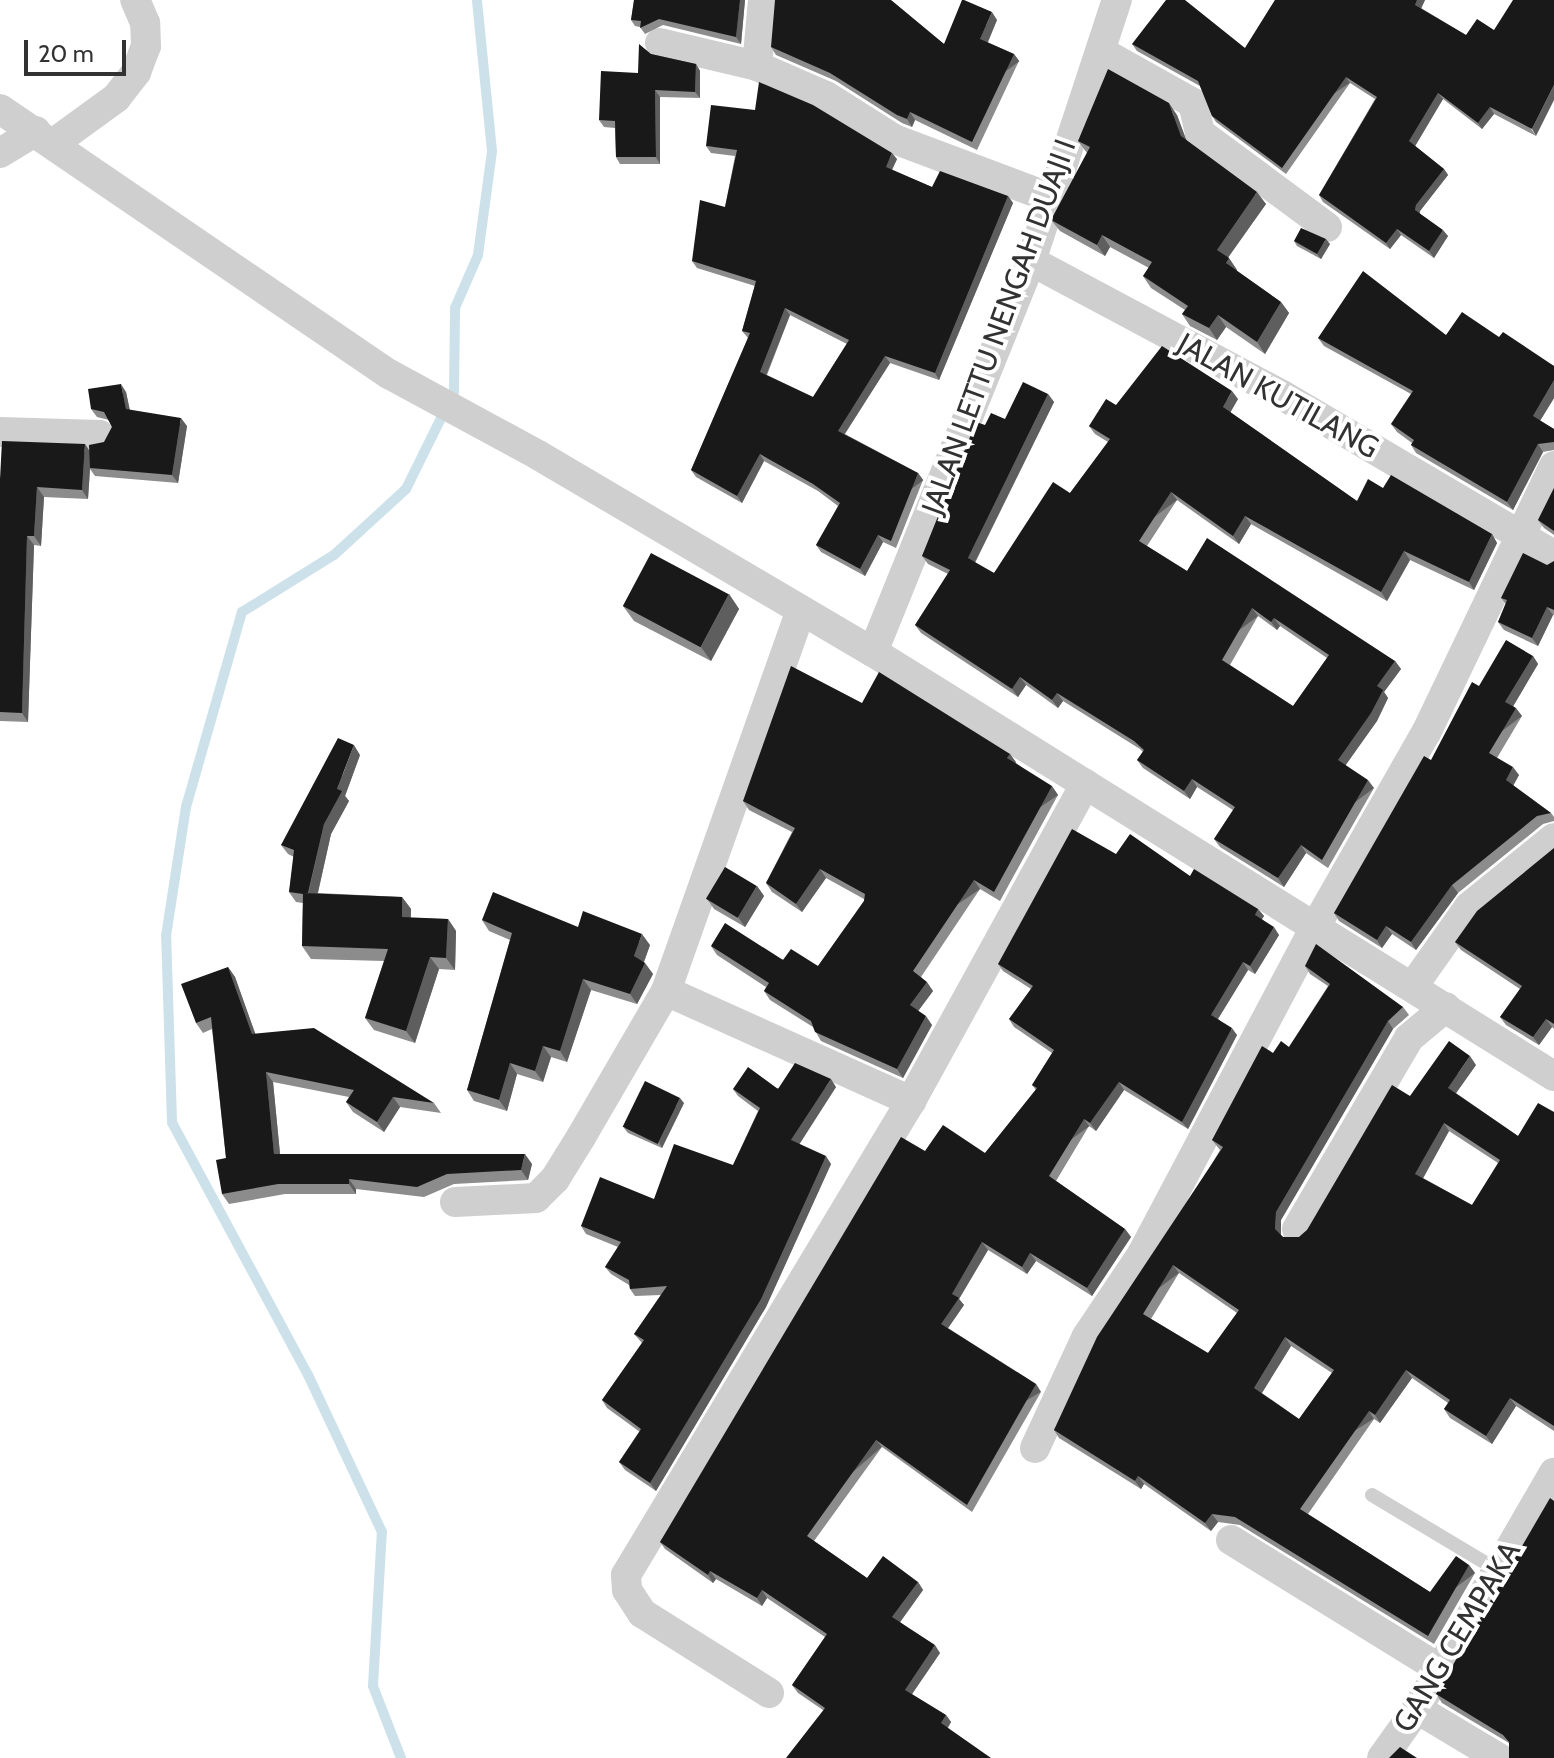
<!DOCTYPE html>
<style>
body{margin:0}
#map{position:relative;width:1554px;height:1758px;overflow:hidden;background:#fff;font-family:Cabin,sans-serif}
div>[style]{position:absolute}
.stream>*{height:10px;margin:-5px;padding:0 5px;transform-origin:5px;border-radius:5px;background:#cce1ea}
.service>*{height:14px;margin:-7px;padding:0 7px;transform-origin:7px;border-radius:7px;background:#cfcfcf}
.minor>*{height:30px;margin:-15px;padding:0 15px;transform-origin:15px;border-radius:15px;background:#cfcfcf}
.wall>*{inset:0;background:#8c8c8c}
.shaded-wall>*{inset:0;background:#5e5e5e;transform-origin:0 0}
.building>*{inset:0;background:#191919;transform-origin:0 0}
span{translate:-50% -50%;white-space:nowrap;text-align:center;line-height:1.15;-webkit-text-stroke:8px #fff;paint-order:stroke}
.street-label{font-size:30px;color:#323232}
.scale{position:absolute;left:24px;top:40px;width:102px;height:36px;box-sizing:border-box;border:4px solid #323232;border-top:0;padding-left:10px;font-size:24px;line-height:28px;white-space:nowrap;color:#323232;-webkit-text-stroke:6px #fff;paint-order:stroke}
</style>
<div id="map">
<div class="stream">
<i style="left:401px;top:1758px;width:77px;rotate:-111.3deg"></i>
<i style="left:373px;top:1686px;width:154px;rotate:-86.7deg"></i>
<i style="left:382px;top:1532px;width:174px;rotate:-115.2deg"></i>
<i style="left:308px;top:1375px;width:287px;rotate:-118.3deg"></i>
<i style="left:172px;top:1122px;width:186px;rotate:-91.8deg"></i>
<i style="left:166px;top:936px;width:131px;rotate:-81.2deg"></i>
<i style="left:186px;top:807px;width:203px;rotate:-74deg"></i>
<i style="left:242px;top:612px;width:108px;rotate:-31.8deg"></i>
<i style="left:334px;top:555px;width:98px;rotate:-42.5deg"></i>
<i style="left:406px;top:489px;width:108px;rotate:-63.7deg"></i>
<i style="left:454px;top:392px;width:84px;rotate:-89.3deg"></i>
<i style="left:455px;top:308px;width:58px;rotate:-66.5deg"></i>
<i style="left:478px;top:255px;width:105px;rotate:-82.3deg"></i>
<i style="left:492px;top:151px;width:152px;rotate:-95.7deg"></i>
</div>
<div class="service">
<i style="left:1372px;top:1495px;width:148px;rotate:30.9deg"></i>
</div>
<div class="minor">
<i style="left:660px;top:43px;width:100px;rotate:13.3deg"></i>
<i style="left:757px;top:66px;width:75px;rotate:23.5deg"></i>
<i style="left:826px;top:96px;width:80px;rotate:32.3deg"></i>
<i style="left:894px;top:139px;width:165px;rotate:20.6deg"></i>
<i style="left:1102px;top:52px;width:104px;rotate:29.3deg"></i>
<i style="left:1193px;top:103px;width:31px;rotate:77deg"></i>
<i style="left:1200px;top:133px;width:158px;rotate:36.5deg"></i>
<i style="left:757px;top:66px;width:66px;rotate:-84.8deg"></i>
<i style="left:0;top:109px;width:471px;rotate:34.3deg"></i>
<i style="left:389px;top:374px;width:170px;rotate:28.5deg"></i>
<i style="left:538px;top:455px;width:389px;rotate:30.5deg"></i>
<i style="left:873px;top:652px;width:802px;rotate:31.91deg"></i>
<i style="left:54px;top:143px;width:77px;rotate:-36deg"></i>
<i style="left:116px;top:98px;width:33px;rotate:-52deg"></i>
<i style="left:136px;top:72px;width:28px;rotate:-69deg"></i>
<i style="left:146px;top:46px;width:23px;rotate:-92deg"></i>
<i style="left:145px;top:23px;width:25px;rotate:-113deg"></i>
<i style="left:0;top:153px;width:42px;rotate:-31.4deg"></i>
<i style="left:1031px;top:261px;width:285px;rotate:28.1deg"></i>
<i style="left:1282px;top:395px;width:316px;rotate:30.5deg"></i>
<i style="left:0;top:432px;width:100px;rotate:1.7deg"></i>
<i style="left:873px;top:652px;width:422px;rotate:-68deg"></i>
<i style="left:1031px;top:261px;width:275px;rotate:-71.8deg"></i>
<i style="left:1413px;top:986px;width:97px;rotate:-54.7deg"></i>
<i style="left:1469px;top:907px;width:109px;rotate:-39.1deg"></i>
<i style="left:666px;top:991px;width:269px;rotate:24.2deg"></i>
<i style="left:455px;top:1202px;width:81px;rotate:-2.8deg"></i>
<i style="left:536px;top:1198px;width:27px;rotate:-45deg"></i>
<i style="left:555px;top:1179px;width:49px;rotate:-58.2deg"></i>
<i style="left:581px;top:1137px;width:169px;rotate:-59.8deg"></i>
<i style="left:666px;top:991px;width:404px;rotate:-70.5deg"></i>
<i style="left:1297px;top:1229px;width:221px;rotate:-59.6deg"></i>
<i style="left:1409px;top:1038px;width:48px;rotate:-40deg"></i>
<i style="left:1035px;top:1448px;width:123px;rotate:-65.1deg"></i>
<i style="left:1087px;top:1336px;width:99px;rotate:-56.1deg"></i>
<i style="left:1142px;top:1254px;width:368px;rotate:-62.1deg"></i>
<i style="left:1314px;top:929px;width:226px;rotate:-60.3deg"></i>
<i style="left:1426px;top:733px;width:296px;rotate:-64.4deg"></i>
<i style="left:1231px;top:1540px;width:246px;rotate:31.7deg"></i>
<i style="left:769px;top:1693px;width:150px;rotate:-147.8deg"></i>
<i style="left:642px;top:1613px;width:27px;rotate:-123deg"></i>
<i style="left:627px;top:1590px;width:15px;rotate:-94deg"></i>
<i style="left:626px;top:1575px;width:553px;rotate:-58.98deg"></i>
<i style="left:911px;top:1101px;width:362px;rotate:-61.2deg"></i>
<i style="left:1417px;top:1709px;width:96px;rotate:30.9deg"></i>
<i style="left:1382px;top:1758px;width:60px;rotate:-54.5deg"></i>
<i style="left:1417px;top:1709px;width:273px;rotate:-59.9deg"></i>
</div>
<div class="wall">
<i style="clip-path:polygon(634px 0,745px 0,741px 44px,663px 25px,645px 34px,640px 27px,635px 26px,631px 20px)"></i>
<i style="clip-path:polygon(1275px 0,1425px 0,1421px 8px,1466px 35px,1536px 136px,1494px 114px,1482px 129px,1443px 99px,1415px 146px,1444px 169px,1448px 175px,1420px 211px,1420px 214px,1448px 236px,1434px 258px,1401px 235px,1390px 249px,1323px 202px,1319px 195px,1375px 99px,1350px 83px,1286px 174px,1216px 122px,1212px 116px,1200px 86px,1137px 51px,1132px 44px,1245px 48px)"></i>
<i style="clip-path:polygon(892px 1px,944px 44px,997px 20px,987px 42px,1014px 54px,1019px 61px,977px 150px,915px 120px,912px 127px,902px 123px,836px 81px,776px 55px,771px 47px)"></i>
<i style="clip-path:polygon(651px 54px,696px 64px,700px 71px,700px 98px,660px 97px,660px 164px,620px 164px,616px 157px,615px 128px,604px 127px,599px 120px,638px 73px)"></i>
<i style="clip-path:polygon(1177px 115px,1186px 140px,1266px 204px,1228px 257px,1237px 270px,1237px 271px,1281px 302px,1289px 313px,1265px 354px,1226px 327px,1217px 340px,1190px 326px,1182px 314px,1185px 310px,1151px 288px,1143px 276px,1149px 268px,1110px 247px,1105px 256px,1060px 231px,1051px 220px,1087px 153px,1078px 141px)"></i>
<i style="clip-path:polygon(evenodd,706px 146px,897px 159px,892px 170px,932px 187px,1008px 196px,1013px 203px,939px 380px,890px 363px,845px 434px,918px 473px,923px 480px,896px 548px,883px 542px,865px 576px,821px 552px,816px 545px,838px 506px,818px 491px,764px 461px,742px 503px,696px 477px,691px 470px,748px 338px,742px 331px,755px 286px,697px 268px,692px 261px,725px 207px,735px 156px,711px 153px,706px 146px,790px 315px,847px 344px,813px 397px,767px 375px,790px 315px)"></i>
<i style="clip-path:polygon(1294px 241px,1330px 244px,1321px 259px,1297px 246px)"></i>
<i style="clip-path:polygon(1446px 335px,1499px 337px,1554px 366px,1554px 398px,1540px 421px,1554px 429px,1554px 450px,1543px 452px,1513px 510px,1416px 453px,1411px 445px,1412px 443px,1397px 432px,1391px 424px,1411px 394px,1324px 346px,1318px 338px)"></i>
<i style="clip-path:polygon(126px 392px,130px 410px,187px 426px,178px 483px,95px 476px,90px 469px,88px 499px,44px 497px,41px 546px,34px 545px,28px 722px,0 721px,0 479px,89px 450px,104px 442px,112px 427px,109px 420px,97px 417px,91px 409px)"></i>
<i style="clip-path:polygon(evenodd,1048px 394px,1054px 402px,975px 563px,994px 573px,1070px 493px,1108px 442px,1095px 434px,1089px 426px,1116px 405px,1238px 399px,1230px 412px,1357px 501px,1383px 488px,1492px 534px,1497px 543px,1474px 590px,1410px 560px,1387px 601px,1251px 524px,1239px 544px,1177px 500px,1147px 546px,1187px 571px,1395px 661px,1401px 669px,1384px 692px,1388px 698px,1377px 721px,1345px 765px,1374px 788px,1328px 868px,1306px 853px,1284px 887px,1220px 847px,1214px 839px,1233px 810px,1197px 787px,1190px 799px,1143px 768px,1137px 760px,1143px 752px,1140px 749px,1063px 701px,1058px 708px,1026px 685px,1018px 697px,921px 633px,915px 625px,948px 574px,928px 564px,922px 556px,985px 425px,1005px 419px,1048px 394px,1258px 616px,1277px 630px,1280px 626px,1327px 658px,1293px 706px,1230px 665px,1258px 616px)"></i>
<i style="clip-path:polygon(1554px 488px,1554px 535px,1544px 528px,1538px 520px)"></i>
<i style="clip-path:polygon(1554px 561px,1554px 615px,1553px 615px,1538px 646px,1504px 630px,1498px 622px,1506px 604px,1501px 598px)"></i>
<i style="clip-path:polygon(729px 594px,739px 609px,711px 661px,634px 621px,623px 606px)"></i>
<i style="clip-path:polygon(1533px 656px,1538px 664px,1513px 706px,1522px 716px,1497px 758px,1519px 775px,1513px 785px,1551px 813px,1554px 817px,1554px 821px,1543px 824px,1458px 893px,1416px 950px,1392px 934px,1382px 948px,1339px 921px,1334px 913px,1479px 686px)"></i>
<i style="clip-path:polygon(862px 703px,1010px 754px,1016px 763px,1058px 795px,1000px 901px,980px 889px,921px 977px,933px 991px,918px 1011px,932px 1025px,903px 1078px,821px 1041px,813px 1027px,770px 1000px,764px 991px,766px 987px,717px 955px,711px 946px,818px 966px,864px 901px,864px 899px,826px 878px,802px 912px,772px 892px,766px 883px,792px 832px,749px 810px,743px 801px)"></i>
<i style="clip-path:polygon(360px 755px,345px 796px,349px 801px,331px 834px,318px 893px,402px 897px,411px 909px,411px 918px,448px 919px,456px 931px,455px 970px,439px 969px,415px 1043px,374px 1030px,365px 1018px,384px 961px,311px 959px,302px 946px,303px 903px,296px 902px,289px 892px,294px 857px,288px 854px,281px 845px)"></i>
<i style="clip-path:polygon(1554px 848px,1554px 1029px,1552px 1027px,1539px 1045px,1506px 1025px,1500px 1017px,1520px 989px,1461px 950px,1455px 942px)"></i>
<i style="clip-path:polygon(1116px 854px,1190px 876px,1258px 909px,1264px 916px,1262px 919px,1279px 935px,1255px 974px,1248px 970px,1218px 1019px,1237px 1035px,1188px 1129px,1124px 1090px,1096px 1131px,1089px 1126px,1056px 1181px,1125px 1229px,1131px 1237px,1092px 1296px,1036px 1261px,1027px 1274px,988px 1250px,959px 1299px,964px 1305px,948px 1328px,1036px 1384px,1041px 1392px,972px 1512px,882px 1447px,814px 1541px,867px 1578px,918px 1582px,923px 1590px,900px 1622px,940px 1653px,912px 1694px,946px 1715px,951px 1722px,948px 1728px,823px 1710px,798px 1693px,792px 1685px,825px 1637px,767px 1598px,762px 1606px,716px 1579px,713px 1583px,665px 1549px,660px 1542px,925px 1151px,985px 1153px,1036px 1090px,1032px 1085px,1052px 1053px,1014px 1027px,1009px 1019px,1031px 989px,1003px 971px,998px 964px)"></i>
<i style="clip-path:polygon(757px 886px,764px 896px,745px 927px,714px 909px,707px 899px)"></i>
<i style="clip-path:polygon(482px 920px,578px 927px,650px 945px,644px 962px,653px 974px,637px 1004px,591px 990px,567px 1062px,551px 1057px,543px 1082px,517px 1074px,507px 1111px,474px 1101px,467px 1090px,510px 940px,489px 931px)"></i>
<i style="clip-path:polygon(evenodd,1305px 966px,1403px 1007px,1409px 1015px,1393px 1029px,1281px 1220px,1281px 1235px,1283px 1237px,1299px 1237px,1307px 1230px,1410px 1096px,1476px 1065px,1456px 1093px,1518px 1136px,1554px 1112px,1554px 1431px,1516px 1406px,1492px 1444px,1450px 1418px,1444px 1409px,1448px 1403px,1412px 1378px,1380px 1423px,1374px 1419px,1308px 1514px,1430px 1592px,1469px 1565px,1475px 1573px,1434px 1644px,1240px 1525px,1218px 1522px,1211px 1531px,1144px 1484px,1141px 1489px,1059px 1438px,1054px 1430px,1220px 1150px,1212px 1140px,1273px 1053px,1289px 1047px,1328px 986px,1310px 974px,1305px 966px,1449px 1131px,1498px 1163px,1472px 1205px,1423px 1178px,1449px 1131px,1305px 966px,1179px 1273px,1237px 1313px,1208px 1353px,1151px 1319px,1179px 1273px,1305px 966px,1291px 1346px,1332px 1373px,1299px 1419px,1262px 1393px,1291px 1346px)"></i>
<i style="clip-path:polygon(228px 967px,235px 977px,255px 1034px,434px 1103px,441px 1113px,400px 1107px,384px 1132px,353px 1112px,346px 1102px,349px 1097px,273px 1082px,280px 1154px,532px 1164px,528px 1180px,454px 1184px,424px 1197px,356px 1189px,356px 1194px,285px 1194px,229px 1204px,222px 1194px,226px 1158px,212px 1029px,203px 1033px,196px 1023px)"></i>
<i style="clip-path:polygon(836px 1087px,799px 1144px,831px 1164px,766px 1307px,656px 1491px,625px 1470px,619px 1462px,640px 1432px,607px 1408px,602px 1400px,642px 1343px,634px 1334px,661px 1295px,635px 1296px,630px 1289px,629px 1285px,611px 1274px,605px 1267px,618px 1247px,586px 1234px,581px 1226px,654px 1199px,733px 1165px,758px 1111px,738px 1096px,733px 1089px)"></i>
<i style="clip-path:polygon(684px 1103px,662px 1148px,628px 1133px,624px 1128px)"></i>
<i style="clip-path:polygon(1554px 1501px,1509px 1743px,1442px 1703px,1436px 1694px)"></i>
</div>
<div class="shaded-wall">
<i style="clip-path:polygon(740px 0,745px 0,741px 44px,736px 37px)"></i>
<i style="clip-path:polygon(1417px 0,1425px 0,1420px 11px,1415px 5px)"></i>
<i style="clip-path:polygon(992px 12px,997px 20px,986px 47px,980px 39px)"></i>
<i style="left:1014px;top:54px;width:9px;height:98px;rotate:54deg"></i>
<i style="clip-path:polygon(696px 64px,700px 71px,700px 98px,695px 92px)"></i>
<i style="left:1346px;top:77px;width:7px;height:111px;rotate:56deg"></i>
<i style="clip-path:polygon(1554px 85px,1554px 100px,1536px 136px,1532px 129px)"></i>
<i style="clip-path:polygon(655px 90px,660px 97px,660px 164px,656px 157px)"></i>
<i style="clip-path:polygon(1438px 93px,1443px 99px,1414px 148px,1409px 141px)"></i>
<i style="clip-path:polygon(1169px 103px,1177px 115px,1189px 147px,1181px 136px)"></i>
<i style="clip-path:polygon(1490px 107px,1494px 114px,1482px 129px,1478px 123px)"></i>
<i style="clip-path:polygon(910px 112px,915px 120px,912px 127px,907px 119px)"></i>
<i style="clip-path:polygon(892px 153px,897px 159px,890px 174px,886px 167px)"></i>
<i style="clip-path:polygon(1444px 169px,1448px 175px,1420px 211px,1419px 217px,1415px 210px,1416px 205px)"></i>
<i style="clip-path:polygon(1257px 192px,1266px 204px,1225px 262px,1217px 250px)"></i>
<i style="clip-path:polygon(1008px 196px,1013px 203px,939px 380px,935px 373px)"></i>
<i style="clip-path:polygon(1397px 229px,1401px 235px,1390px 249px,1386px 243px)"></i>
<i style="clip-path:polygon(1443px 230px,1448px 236px,1434px 258px,1429px 251px)"></i>
<i style="clip-path:polygon(1102px 235px,1110px 247px,1105px 256px,1097px 245px)"></i>
<i style="clip-path:polygon(1326px 239px,1330px 244px,1321px 259px,1317px 254px)"></i>
<i style="clip-path:polygon(1229px 258px,1237px 270px,1234px 275px,1226px 263px)"></i>
<i style="clip-path:polygon(1281px 302px,1289px 313px,1265px 354px,1257px 342px)"></i>
<i style="clip-path:polygon(785px 308px,790px 315px,765px 378px,760px 372px)"></i>
<i style="clip-path:polygon(1218px 315px,1226px 327px,1217px 340px,1209px 328px)"></i>
<i style="clip-path:polygon(885px 356px,890px 363px,842px 438px,838px 431px)"></i>
<i style="clip-path:polygon(1554px 380px,1554px 398px,1538px 424px,1533px 416px)"></i>
<i style="clip-path:polygon(121px 384px,126px 392px,131px 417px,126px 409px)"></i>
<i style="clip-path:polygon(1232px 391px,1238px 399px,1229px 415px,1223px 407px)"></i>
<i style="clip-path:polygon(1048px 394px,1054px 402px,973px 566px,968px 558px)"></i>
<i style="clip-path:polygon(181px 418px,187px 426px,178px 483px,172px 475px)"></i>
<i style="clip-path:polygon(85px 444px,91px 453px,88px 499px,82px 490px)"></i>
<i style="clip-path:polygon(1538px 444px,1543px 452px,1513px 510px,1507px 502px)"></i>
<i style="clip-path:polygon(760px 454px,764px 461px,742px 503px,737px 496px)"></i>
<i style="left:918px;top:473px;width:9px;height:73px;rotate:54deg"></i>
<i style="clip-path:polygon(37px 487px,44px 497px,41px 546px,34px 536px)"></i>
<i style="left:1171px;top:492px;width:10px;height:59px;rotate:53deg"></i>
<i style="clip-path:polygon(1245px 516px,1251px 524px,1239px 544px,1233px 536px)"></i>
<i style="clip-path:polygon(1492px 534px,1497px 543px,1474px 590px,1469px 582px)"></i>
<i style="clip-path:polygon(878px 535px,883px 542px,865px 576px,860px 569px)"></i>
<i style="clip-path:polygon(27px 536px,34px 545px,28px 722px,22px 713px)"></i>
<i style="clip-path:polygon(1404px 551px,1410px 560px,1387px 601px,1381px 592px)"></i>
<i style="clip-path:polygon(729px 594px,739px 609px,711px 661px,701px 647px)"></i>
<i style="clip-path:polygon(1547px 607px,1553px 615px,1538px 646px,1532px 638px)"></i>
<i style="left:1252px;top:608px;width:10px;height:60px;rotate:53deg"></i>
<i style="clip-path:polygon(1274px 618px,1280px 626px,1277px 630px,1271px 622px)"></i>
<i style="clip-path:polygon(1533px 656px,1538px 664px,1511px 710px,1505px 702px)"></i>
<i style="clip-path:polygon(1395px 661px,1401px 669px,1384px 692px,1388px 698px,1377px 721px,1343px 769px,1338px 760px,1377px 686px)"></i>
<i style="clip-path:polygon(1020px 677px,1026px 685px,1018px 697px,1012px 689px)"></i>
<i style="clip-path:polygon(1057px 693px,1063px 701px,1058px 708px,1052px 700px)"></i>
<i style="left:1516px;top:708px;width:10px;height:52px;rotate:53deg"></i>
<i style="clip-path:polygon(354px 745px,360px 755px,345px 796px,349px 801px,331px 834px,315px 905px,308px 895px,324px 824px)"></i>
<i style="clip-path:polygon(1010px 754px,1016px 762px,1013px 767px,1007px 758px)"></i>
<i style="clip-path:polygon(1513px 767px,1519px 775px,1512px 788px,1506px 780px)"></i>
<i style="clip-path:polygon(1192px 779px,1197px 787px,1190px 799px,1184px 791px)"></i>
<i style="left:1368px;top:780px;width:10px;height:92px;rotate:53deg"></i>
<i style="left:1052px;top:786px;width:11px;height:121px;rotate:56deg"></i>
<i style="clip-path:polygon(1301px 845px,1306px 853px,1284px 887px,1278px 878px)"></i>
<i style="clip-path:polygon(820px 869px,826px 878px,802px 912px,796px 904px)"></i>
<i style="left:974px;top:880px;width:11px;height:110px;rotate:56deg"></i>
<i style="clip-path:polygon(1452px 885px,1458px 893px,1416px 950px,1411px 942px)"></i>
<i style="clip-path:polygon(757px 886px,764px 896px,745px 927px,738px 917px)"></i>
<i style="clip-path:polygon(402px 897px,411px 909px,410px 930px,402px 917px)"></i>
<i style="clip-path:polygon(1258px 909px,1264px 916px,1260px 922px,1255px 915px)"></i>
<i style="clip-path:polygon(448px 919px,456px 931px,455px 970px,446px 958px)"></i>
<i style="clip-path:polygon(1386px 926px,1392px 934px,1382px 948px,1377px 940px)"></i>
<i style="clip-path:polygon(1274px 927px,1279px 935px,1255px 974px,1250px 966px)"></i>
<i style="clip-path:polygon(642px 934px,650px 945px,642px 967px,634px 956px)"></i>
<i style="clip-path:polygon(430px 957px,439px 969px,415px 1043px,406px 1031px)"></i>
<i style="clip-path:polygon(1243px 962px,1248px 970px,1216px 1022px,1211px 1015px)"></i>
<i style="clip-path:polygon(645px 963px,653px 974px,637px 1004px,630px 994px)"></i>
<i style="clip-path:polygon(228px 967px,235px 977px,259px 1044px,252px 1034px)"></i>
<i style="clip-path:polygon(583px 979px,591px 990px,567px 1062px,560px 1051px)"></i>
<i style="clip-path:polygon(927px 982px,933px 991px,916px 1014px,910px 1005px)"></i>
<i style="clip-path:polygon(926px 1016px,932px 1025px,903px 1078px,897px 1069px)"></i>
<i style="clip-path:polygon(1546px 1019px,1552px 1027px,1539px 1045px,1533px 1037px)"></i>
<i style="clip-path:polygon(1388px 1021px,1393px 1029px,1281px 1220px,1281px 1237px,1275px 1229px,1276px 1212px)"></i>
<i style="clip-path:polygon(1232px 1028px,1237px 1035px,1188px 1129px,1182px 1122px)"></i>
<i style="clip-path:polygon(543px 1046px,551px 1057px,543px 1082px,535px 1071px)"></i>
<i style="clip-path:polygon(1470px 1056px,1476px 1065px,1454px 1096px,1448px 1088px)"></i>
<i style="clip-path:polygon(510px 1063px,517px 1074px,507px 1111px,499px 1100px)"></i>
<i style="clip-path:polygon(266px 1072px,273px 1082px,281px 1164px,274px 1154px)"></i>
<i style="clip-path:polygon(831px 1079px,836px 1087px,797px 1148px,791px 1140px)"></i>
<i style="clip-path:polygon(1119px 1082px,1124px 1090px,1096px 1131px,1090px 1123px)"></i>
<i style="clip-path:polygon(393px 1097px,400px 1107px,384px 1132px,377px 1122px)"></i>
<i style="clip-path:polygon(680px 1098px,684px 1103px,662px 1148px,659px 1142px)"></i>
<i style="left:1084px;top:1119px;width:9px;height:67px;rotate:54deg"></i>
<i style="clip-path:polygon(1444px 1123px,1449px 1131px,1421px 1182px,1415px 1174px)"></i>
<i style="clip-path:polygon(525px 1154px,532px 1164px,528px 1180px,521px 1170px)"></i>
<i style="clip-path:polygon(826px 1156px,831px 1164px,766px 1307px,656px 1491px,650px 1483px)"></i>
<i style="clip-path:polygon(349px 1179px,356px 1189px,356px 1194px,349px 1184px)"></i>
<i style="clip-path:polygon(1125px 1229px,1131px 1237px,1092px 1296px,1087px 1288px)"></i>
<i style="clip-path:polygon(982px 1242px,988px 1250px,959px 1299px,964px 1305px,946px 1331px,941px 1324px,952px 1294px)"></i>
<i style="clip-path:polygon(1030px 1253px,1036px 1261px,1027px 1274px,1022px 1267px)"></i>
<i style="left:1173px;top:1265px;width:10px;height:57px;rotate:53deg"></i>
<i style="clip-path:polygon(1285px 1337px,1291px 1346px,1260px 1396px,1254px 1388px)"></i>
<i style="clip-path:polygon(1406px 1370px,1412px 1378px,1380px 1423px,1375px 1415px)"></i>
<i style="left:1036px;top:1384px;width:9px;height:139px;rotate:58deg"></i>
<i style="clip-path:polygon(1510px 1398px,1516px 1406px,1492px 1444px,1486px 1436px)"></i>
<i style="left:1369px;top:1411px;width:9px;height:120px;rotate:58deg"></i>
<i style="left:876px;top:1440px;width:9px;height:118px;rotate:49deg"></i>
<i style="clip-path:polygon(1138px 1476px,1144px 1484px,1141px 1489px,1135px 1481px)"></i>
<i style="clip-path:polygon(1212px 1514px,1218px 1522px,1211px 1531px,1205px 1523px)"></i>
<i style="left:1469px;top:1565px;width:10px;height:82px;rotate:53deg"></i>
<i style="clip-path:polygon(710px 1571px,716px 1579px,713px 1583px,708px 1575px)"></i>
<i style="clip-path:polygon(918px 1582px,923px 1590px,898px 1625px,892px 1617px)"></i>
<i style="clip-path:polygon(762px 1590px,767px 1598px,762px 1606px,757px 1598px)"></i>
<i style="clip-path:polygon(935px 1645px,940px 1653px,910px 1697px,905px 1690px)"></i>
<i style="clip-path:polygon(946px 1715px,951px 1722px,946px 1730px,941px 1723px)"></i>
</div>
<div class="building">
<i style="clip-path:polygon(634px 0,740px 0,736px 37px,659px 19px,640px 28px,641px 21px,631px 20px)"></i>
<i style="clip-path:polygon(775px 0,891px 0,944px 44px,962px 0,964px 0,992px 12px,980px 39px,1014px 54px,972px 142px,910px 112px,907px 119px,897px 115px,830px 73px,771px 47px)"></i>
<i style="clip-path:polygon(1166px 0,1185px 0,1245px 48px,1275px 0,1417px 0,1415px 5px,1466px 35px,1477px 19px,1494px 30px,1513px 0,1554px 0,1554px 85px,1532px 129px,1490px 107px,1478px 123px,1438px 93px,1409px 141px,1444px 169px,1416px 205px,1415px 210px,1443px 230px,1429px 251px,1397px 229px,1386px 243px,1319px 195px,1377px 97px,1346px 77px,1282px 168px,1212px 116px,1198px 81px,1132px 44px)"></i>
<i style="clip-path:polygon(639px 44px,651px 54px,696px 64px,695px 92px,655px 90px,656px 157px,616px 157px,615px 121px,599px 120px,601px 71px,638px 73px)"></i>
<i style="clip-path:polygon(1108px 69px,1169px 103px,1181px 136px,1257px 192px,1217px 250px,1229px 258px,1226px 263px,1281px 302px,1257px 342px,1218px 315px,1209px 328px,1182px 314px,1188px 306px,1143px 276px,1152px 262px,1102px 235px,1097px 245px,1051px 220px,1090px 147px,1078px 141px)"></i>
<i style="clip-path:polygon(evenodd,759px 82px,813px 105px,892px 153px,886px 167px,932px 187px,940px 171px,1008px 196px,935px 373px,885px 356px,838px 431px,918px 473px,891px 541px,878px 535px,860px 569px,816px 545px,840px 503px,813px 484px,760px 454px,737px 496px,691px 470px,750px 333px,742px 331px,756px 281px,692px 261px,700px 200px,725px 207px,737px 150px,706px 146px,711px 105px,755px 110px,759px 82px,785px 308px,849px 340px,813px 397px,760px 372px,785px 308px)"></i>
<i style="clip-path:polygon(1301px 228px,1326px 239px,1317px 254px,1294px 241px)"></i>
<i style="clip-path:polygon(1363px 271px,1446px 335px,1462px 312px,1499px 337px,1503px 332px,1554px 366px,1554px 380px,1533px 416px,1554px 429px,1554px 442px,1538px 444px,1507px 502px,1411px 445px,1414px 440px,1391px 424px,1413px 391px,1318px 338px)"></i>
<i style="clip-path:polygon(evenodd,1162px 346px,1232px 391px,1223px 407px,1357px 501px,1368px 479px,1383px 488px,1391px 475px,1492px 534px,1469px 582px,1404px 551px,1381px 592px,1245px 516px,1233px 536px,1171px 492px,1139px 541px,1187px 571px,1207px 538px,1395px 661px,1377px 686px,1383px 690px,1371px 713px,1338px 760px,1368px 780px,1322px 860px,1301px 845px,1278px 878px,1214px 839px,1235px 807px,1192px 779px,1184px 791px,1137px 760px,1144px 750px,1134px 741px,1057px 693px,1052px 700px,1020px 677px,1012px 689px,915px 625px,950px 570px,922px 556px,976px 422px,985px 425px,991px 413px,1005px 419px,1023px 382px,1048px 394px,968px 558px,994px 573px,1053px 482px,1070px 493px,1110px 439px,1089px 426px,1106px 399px,1116px 405px,1162px 346px,1252px 608px,1271px 622px,1274px 618px,1329px 655px,1293px 706px,1222px 660px,1252px 608px)"></i>
<i style="clip-path:polygon(121px 384px,126px 409px,181px 418px,172px 475px,90px 468px,89px 445px,104px 442px,112px 427px,104px 412px,91px 409px,88px 389px)"></i>
<i style="clip-path:polygon(2px 441px,85px 444px,82px 490px,37px 487px,34px 536px,27px 536px,22px 713px,0 712px,0 479px)"></i>
<i style="clip-path:polygon(1554px 488px,1554px 531px,1538px 520px)"></i>
<i style="left:651px;top:553px;width:88px;height:60px;rotate:28deg"></i>
<i style="clip-path:polygon(1523px 553px,1547px 565px,1554px 561px,1554px 610px,1547px 607px,1532px 638px,1498px 622px,1507px 600px,1501px 598px)"></i>
<i style="clip-path:polygon(1506px 640px,1533px 656px,1505px 702px,1516px 708px,1489px 753px,1513px 767px,1506px 780px,1551px 813px,1537px 816px,1452px 885px,1411px 942px,1386px 926px,1377px 940px,1334px 913px,1424px 756px,1431px 760px,1472px 682px,1479px 686px)"></i>
<i style="clip-path:polygon(791px 666px,862px 703px,879px 672px,1010px 754px,1007px 758px,1052px 786px,994px 892px,974px 880px,913px 971px,927px 982px,910px 1005px,926px 1016px,897px 1069px,815px 1032px,811px 1021px,764px 991px,769px 983px,711px 946px,725px 923px,783px 960px,791px 949px,818px 966px,864px 901px,865px 894px,820px 869px,796px 904px,766px 883px,795px 828px,743px 801px)"></i>
<i style="clip-path:polygon(338px 738px,354px 745px,337px 789px,342px 791px,324px 824px,308px 893px,303px 893px,303px 894px,289px 892px,294px 850px,281px 845px)"></i>
<i style="clip-path:polygon(1072px 829px,1116px 854px,1130px 834px,1190px 876px,1194px 869px,1258px 909px,1255px 915px,1274px 927px,1250px 966px,1243px 962px,1211px 1015px,1232px 1028px,1182px 1122px,1119px 1082px,1090px 1123px,1084px 1119px,1049px 1176px,1125px 1229px,1087px 1288px,1030px 1253px,1022px 1267px,982px 1242px,952px 1294px,959px 1298px,941px 1324px,1036px 1384px,967px 1505px,876px 1440px,807px 1536px,867px 1578px,883px 1556px,918px 1582px,892px 1617px,935px 1645px,905px 1690px,946px 1715px,941px 1723px,991px 1758px,786px 1758px,825px 1708px,792px 1685px,827px 1634px,762px 1590px,757px 1598px,710px 1571px,708px 1575px,660px 1542px,901px 1137px,925px 1151px,943px 1125px,985px 1153px,1037px 1088px,1032px 1085px,1054px 1050px,1009px 1019px,1033px 986px,998px 964px)"></i>
<i style="clip-path:polygon(1554px 848px,1554px 1024px,1546px 1019px,1533px 1037px,1500px 1017px,1522px 986px,1455px 942px,1477px 911px)"></i>
<i style="left:725px;top:867px;width:37px;height:37px;rotate:31deg"></i>
<i style="clip-path:polygon(493px 892px,578px 927px,583px 911px,642px 934px,634px 956px,645px 963px,630px 994px,583px 979px,560px 1051px,543px 1046px,535px 1071px,510px 1063px,499px 1100px,467px 1090px,512px 933px,482px 920px)"></i>
<i style="clip-path:polygon(303px 893px,402px 897px,402px 917px,448px 919px,446px 958px,430px 957px,406px 1031px,365px 1018px,388px 949px,302px 946px)"></i>
<i style="clip-path:polygon(evenodd,1316px 944px,1403px 1007px,1388px 1021px,1276px 1212px,1275px 1229px,1283px 1237px,1299px 1237px,1307px 1230px,1392px 1085px,1410px 1096px,1449px 1041px,1470px 1056px,1448px 1088px,1518px 1136px,1538px 1103px,1554px 1112px,1554px 1426px,1510px 1398px,1486px 1436px,1444px 1409px,1450px 1400px,1406px 1370px,1375px 1415px,1369px 1411px,1300px 1509px,1430px 1592px,1456px 1556px,1469px 1565px,1428px 1636px,1235px 1517px,1212px 1514px,1205px 1523px,1138px 1476px,1135px 1481px,1054px 1430px,1097px 1337px,1223px 1147px,1212px 1140px,1262px 1046px,1273px 1053px,1281px 1041px,1289px 1047px,1330px 984px,1305px 966px,1316px 944px,1444px 1123px,1500px 1160px,1472px 1205px,1415px 1174px,1444px 1123px,1316px 944px,1173px 1265px,1239px 1310px,1208px 1353px,1143px 1314px,1173px 1265px,1316px 944px,1285px 1337px,1334px 1370px,1299px 1419px,1254px 1388px,1285px 1337px)"></i>
<i style="clip-path:polygon(228px 967px,252px 1034px,314px 1028px,434px 1103px,393px 1097px,377px 1122px,346px 1102px,354px 1090px,266px 1072px,274px 1154px,525px 1154px,521px 1170px,447px 1174px,417px 1187px,349px 1179px,349px 1184px,278px 1184px,222px 1194px,216px 1160px,226px 1158px,211px 1017px,196px 1023px,181px 984px)"></i>
<i style="clip-path:polygon(795px 1063px,831px 1079px,791px 1140px,826px 1156px,761px 1299px,650px 1483px,619px 1462px,641px 1429px,602px 1400px,644px 1340px,634px 1334px,667px 1286px,630px 1289px,629px 1280px,605px 1267px,621px 1242px,581px 1226px,600px 1177px,654px 1199px,674px 1144px,733px 1165px,760px 1108px,733px 1089px,748px 1067px,778px 1089px)"></i>
<i style="left:645px;top:1081px;width:39px;height:51px;rotate:26deg"></i>
<i style="clip-path:polygon(1550px 1498px,1554px 1501px,1554px 1758px,1509px 1758px,1509px 1742px,1503px 1735px,1436px 1694px)"></i>
<i style="clip-path:polygon(1400px 1747px,1417px 1758px,1389px 1758px)"></i>
</div>
<div class="street-label">
<span style="left:999px;top:327px;rotate:-70deg">JALAN LETTU NENGAH DUAJI I</span>
<span style="left:1278px;top:396px;rotate:29deg">JALAN KUTILANG</span>
<span style="left:1457px;top:1637px;rotate:-59deg">GANG CEMPAKA</span>
</div>
<div class="scale">20 m</div>
</div>
